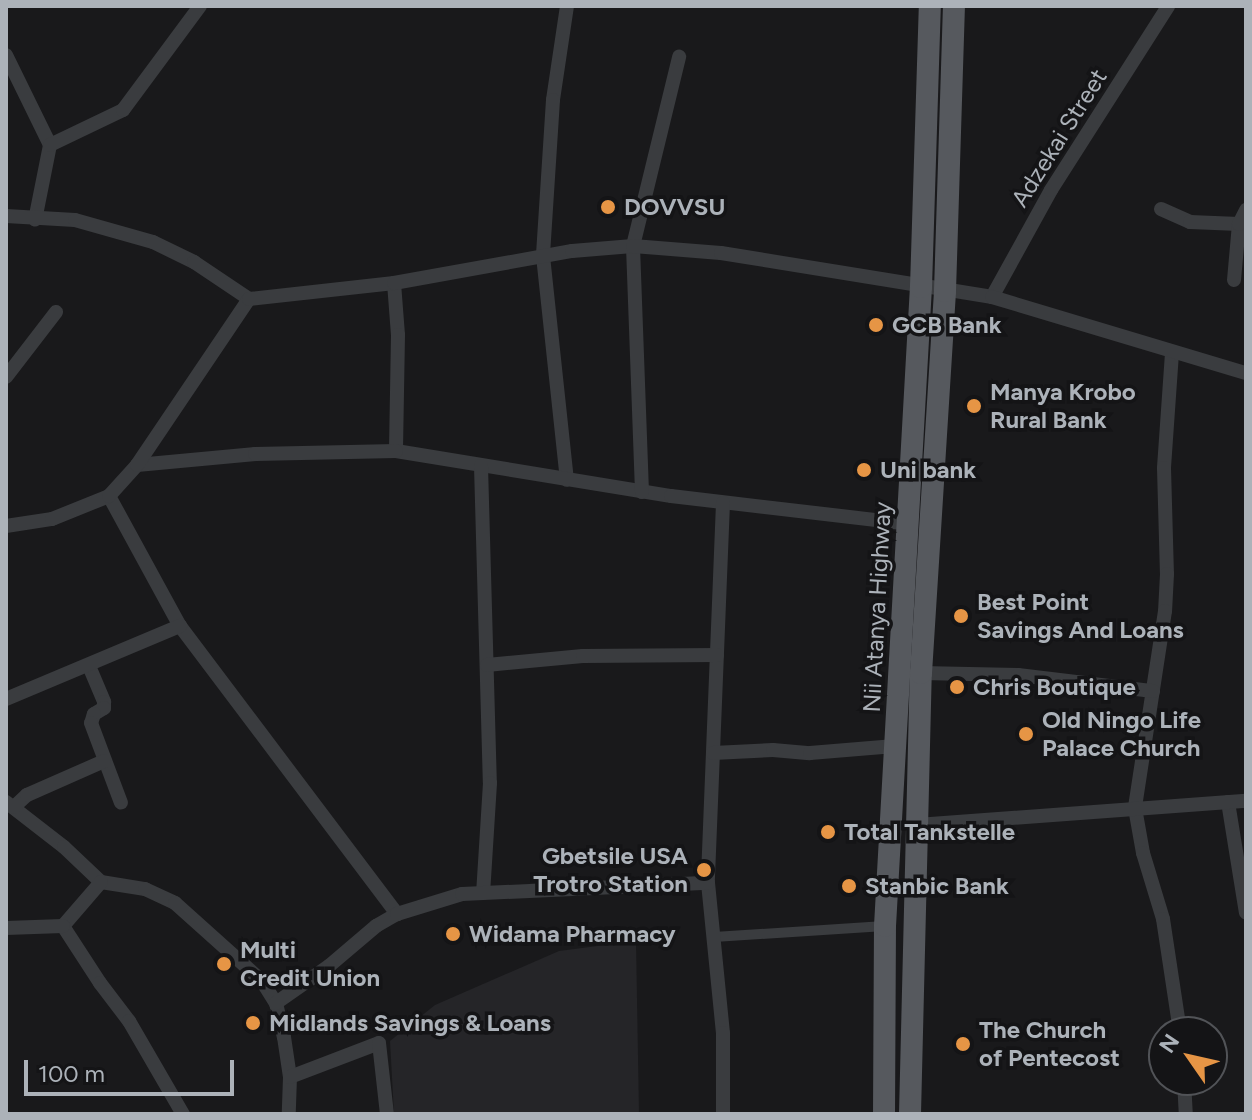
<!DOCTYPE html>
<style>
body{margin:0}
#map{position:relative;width:1252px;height:1120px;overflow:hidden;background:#19191b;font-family:Figtree,sans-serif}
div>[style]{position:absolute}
.built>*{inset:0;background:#252528}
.pedestrian>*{height:10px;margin:-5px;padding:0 5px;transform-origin:5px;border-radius:5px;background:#3a3c3f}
.minor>*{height:14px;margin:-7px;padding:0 7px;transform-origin:7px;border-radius:7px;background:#3a3c3f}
.primary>*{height:22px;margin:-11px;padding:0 11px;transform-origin:11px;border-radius:11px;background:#56595e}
.dots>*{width:22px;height:22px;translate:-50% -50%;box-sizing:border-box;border:4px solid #141416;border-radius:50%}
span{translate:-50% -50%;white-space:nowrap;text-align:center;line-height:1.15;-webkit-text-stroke:7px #141416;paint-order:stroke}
.street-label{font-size:24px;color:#acb2b9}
.poi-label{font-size:24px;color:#acb2b9;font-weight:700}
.left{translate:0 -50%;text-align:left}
.right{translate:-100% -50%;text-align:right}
.frame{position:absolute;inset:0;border:8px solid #acb2b9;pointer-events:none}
.north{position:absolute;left:1148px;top:1016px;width:80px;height:80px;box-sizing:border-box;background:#141416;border:2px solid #515357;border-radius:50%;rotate:304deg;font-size:22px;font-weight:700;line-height:32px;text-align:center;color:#acb2b9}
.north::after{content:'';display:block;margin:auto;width:28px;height:36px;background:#e69545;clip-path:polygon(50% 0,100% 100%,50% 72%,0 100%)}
.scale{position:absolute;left:24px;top:1060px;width:210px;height:36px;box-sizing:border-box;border:4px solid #acb2b9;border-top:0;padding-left:10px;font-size:24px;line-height:28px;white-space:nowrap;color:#acb2b9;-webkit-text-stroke:6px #141416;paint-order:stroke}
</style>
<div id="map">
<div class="built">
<i style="clip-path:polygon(636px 941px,639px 1114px,394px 1114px,390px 1041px,435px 1005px,559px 951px)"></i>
</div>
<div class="pedestrian">
<i style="left:714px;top:937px;width:171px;rotate:-3.7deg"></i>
</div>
<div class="minor">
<i style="left:567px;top:6px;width:95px;rotate:98.5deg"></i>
<i style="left:553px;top:100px;width:156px;rotate:93.7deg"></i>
<i style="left:543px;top:256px;width:225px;rotate:83.9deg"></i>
<i style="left:6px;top:55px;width:100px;rotate:63.9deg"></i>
<i style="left:50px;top:145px;width:76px;rotate:101.3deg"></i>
<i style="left:50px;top:145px;width:81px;rotate:-25.6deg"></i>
<i style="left:123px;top:110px;width:129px;rotate:-53.5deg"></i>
<i style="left:1161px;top:209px;width:32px;rotate:24deg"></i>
<i style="left:1190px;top:222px;width:49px;rotate:2.3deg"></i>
<i style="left:6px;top:216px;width:69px;rotate:3.3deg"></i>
<i style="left:75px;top:220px;width:81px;rotate:15.8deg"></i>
<i style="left:153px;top:242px;width:46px;rotate:26deg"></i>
<i style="left:194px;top:262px;width:66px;rotate:33.9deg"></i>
<i style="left:1234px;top:280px;width:56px;rotate:-84.9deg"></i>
<i style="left:1239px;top:224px;width:16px;rotate:-63deg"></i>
<i style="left:394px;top:283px;width:52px;rotate:85.6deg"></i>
<i style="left:398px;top:335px;width:116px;rotate:91deg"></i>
<i style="left:396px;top:451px;width:279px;rotate:9.3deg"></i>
<i style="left:671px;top:496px;width:239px;rotate:6.7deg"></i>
<i style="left:992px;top:297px;width:122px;rotate:-61.1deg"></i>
<i style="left:1051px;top:190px;width:218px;rotate:-57.5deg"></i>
<i style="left:1172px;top:353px;width:115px;rotate:94deg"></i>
<i style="left:1164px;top:468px;width:106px;rotate:88.4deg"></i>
<i style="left:1167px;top:574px;width:37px;rotate:93deg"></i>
<i style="left:1165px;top:611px;width:199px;rotate:98.7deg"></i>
<i style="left:1135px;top:808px;width:46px;rotate:79.9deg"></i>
<i style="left:1143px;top:853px;width:69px;rotate:73.1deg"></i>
<i style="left:1163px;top:919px;width:114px;rotate:81.4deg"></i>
<i style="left:6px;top:377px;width:82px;rotate:-52.4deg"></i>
<i style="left:137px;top:465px;width:119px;rotate:-5.3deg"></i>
<i style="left:255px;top:454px;width:141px;rotate:-1.2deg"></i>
<i style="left:481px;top:466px;width:317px;rotate:88.4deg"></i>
<i style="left:490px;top:783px;width:110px;rotate:93.6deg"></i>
<i style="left:642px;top:492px;width:246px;rotate:-92.1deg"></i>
<i style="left:633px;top:246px;width:195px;rotate:-76.3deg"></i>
<i style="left:109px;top:496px;width:148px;rotate:61.4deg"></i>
<i style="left:180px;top:626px;width:361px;rotate:53deg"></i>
<i style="left:723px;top:503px;width:380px;rotate:92.3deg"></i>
<i style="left:708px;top:883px;width:151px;rotate:84.3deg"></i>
<i style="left:723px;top:1033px;width:81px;rotate:90deg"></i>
<i style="left:6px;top:526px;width:47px;rotate:-8.7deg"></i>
<i style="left:52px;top:519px;width:61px;rotate:-22deg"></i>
<i style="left:109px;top:496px;width:42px;rotate:-47.9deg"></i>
<i style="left:137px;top:465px;width:200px;rotate:-56deg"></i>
<i style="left:249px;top:299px;width:146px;rotate:-6.3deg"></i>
<i style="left:394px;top:283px;width:181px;rotate:-10.2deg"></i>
<i style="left:572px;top:251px;width:61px;rotate:-4.7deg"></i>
<i style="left:633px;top:246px;width:88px;rotate:4.5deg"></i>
<i style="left:721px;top:253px;width:275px;rotate:9.2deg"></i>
<i style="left:992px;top:297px;width:265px;rotate:16.7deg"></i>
<i style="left:487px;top:665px;width:96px;rotate:-5.4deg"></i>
<i style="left:583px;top:656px;width:134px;rotate:-0.4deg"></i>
<i style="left:89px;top:666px;width:39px;rotate:67deg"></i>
<i style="left:104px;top:702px;width:6px;rotate:90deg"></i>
<i style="left:104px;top:708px;width:12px;rotate:149deg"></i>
<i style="left:94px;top:714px;width:9px;rotate:108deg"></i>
<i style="left:91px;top:723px;width:85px;rotate:69.4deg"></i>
<i style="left:921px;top:673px;width:97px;rotate:1.2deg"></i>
<i style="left:1018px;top:675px;width:136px;rotate:6.8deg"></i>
<i style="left:6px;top:699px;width:189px;rotate:-22.8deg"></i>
<i style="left:713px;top:753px;width:60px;rotate:-2.9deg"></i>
<i style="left:773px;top:750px;width:37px;rotate:5deg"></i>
<i style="left:810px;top:753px;width:85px;rotate:-4.7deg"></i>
<i style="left:6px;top:802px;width:73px;rotate:37.8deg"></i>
<i style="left:64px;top:847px;width:51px;rotate:43.4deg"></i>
<i style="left:101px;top:882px;width:45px;rotate:9deg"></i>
<i style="left:145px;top:889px;width:33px;rotate:25deg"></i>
<i style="left:175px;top:903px;width:117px;rotate:41.9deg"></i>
<i style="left:262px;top:981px;width:26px;rotate:58deg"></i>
<i style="left:276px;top:1003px;width:35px;rotate:77deg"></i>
<i style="left:284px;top:1037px;width:40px;rotate:81.5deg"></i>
<i style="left:290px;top:1077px;width:37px;rotate:92deg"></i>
<i style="left:1228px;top:802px;width:112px;rotate:80.8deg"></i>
<i style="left:14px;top:807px;width:18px;rotate:-43deg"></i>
<i style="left:27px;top:795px;width:84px;rotate:-23.8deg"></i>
<i style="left:917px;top:825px;width:330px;rotate:-4.2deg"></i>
<i style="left:101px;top:882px;width:58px;rotate:130.8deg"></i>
<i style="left:63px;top:926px;width:68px;rotate:57deg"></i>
<i style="left:100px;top:983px;width:48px;rotate:52.7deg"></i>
<i style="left:129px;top:1021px;width:108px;rotate:59.9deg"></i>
<i style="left:6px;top:928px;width:57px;rotate:-2deg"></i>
<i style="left:276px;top:1003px;width:65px;rotate:-34.9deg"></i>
<i style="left:329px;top:966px;width:62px;rotate:-40.4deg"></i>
<i style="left:376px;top:926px;width:24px;rotate:-30deg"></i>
<i style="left:397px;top:914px;width:68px;rotate:-17.1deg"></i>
<i style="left:462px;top:894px;width:246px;rotate:-2.6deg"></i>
<i style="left:290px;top:1077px;width:95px;rotate:-20.9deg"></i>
<i style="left:379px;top:1043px;width:71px;rotate:83.6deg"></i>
<i style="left:1184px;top:1080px;width:34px;rotate:87deg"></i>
</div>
<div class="primary">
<i style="left:884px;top:1114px;width:188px;rotate:-89.7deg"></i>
<i style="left:885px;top:926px;width:640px;rotate:-86.78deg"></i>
<i style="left:921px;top:287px;width:281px;rotate:-88.2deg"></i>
<i style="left:910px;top:1114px;width:441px;rotate:-88.6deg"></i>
<i style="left:921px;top:673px;width:383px;rotate:-86.4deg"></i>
<i style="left:945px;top:291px;width:285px;rotate:-88.2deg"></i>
</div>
<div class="dots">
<i style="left:608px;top:207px;background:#e69545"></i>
<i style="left:876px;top:325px;background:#e69545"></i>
<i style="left:974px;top:406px;background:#e69545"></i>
<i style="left:864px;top:470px;background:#e69545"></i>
<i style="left:961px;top:616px;background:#e69545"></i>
<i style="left:957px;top:687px;background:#e69545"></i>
<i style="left:1026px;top:734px;background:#e69545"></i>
<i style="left:828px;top:832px;background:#e69545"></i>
<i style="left:704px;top:870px;background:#e69545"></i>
<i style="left:849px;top:886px;background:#e69545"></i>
<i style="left:453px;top:934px;background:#e69545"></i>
<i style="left:224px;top:964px;background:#e69545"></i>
<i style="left:253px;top:1023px;background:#e69545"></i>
<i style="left:963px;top:1044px;background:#e69545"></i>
</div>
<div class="street-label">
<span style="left:1059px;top:138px;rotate:-58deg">Adzekai Street</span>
<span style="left:877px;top:607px;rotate:-87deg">Nii Atanya Highway</span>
</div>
<div class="poi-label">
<span class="left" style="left:624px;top:207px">DOVVSU</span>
<span class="left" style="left:892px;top:325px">GCB Bank</span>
<span class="left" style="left:990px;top:406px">Manya Krobo<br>Rural Bank</span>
<span class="left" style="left:880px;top:470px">Uni bank</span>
<span class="left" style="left:977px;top:616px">Best Point<br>Savings And Loans</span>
<span class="left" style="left:973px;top:687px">Chris Boutique</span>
<span class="left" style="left:1042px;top:734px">Old Ningo Life<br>Palace Church</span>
<span class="left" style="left:844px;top:832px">Total Tankstelle</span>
<span class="right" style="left:688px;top:870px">Gbetsile USA<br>Trotro Station</span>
<span class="left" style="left:865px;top:886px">Stanbic Bank</span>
<span class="left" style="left:469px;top:934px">Widama Pharmacy</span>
<span class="left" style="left:240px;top:964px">Multi<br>Credit Union</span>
<span class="left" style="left:269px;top:1023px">Midlands Savings &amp; Loans</span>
<span class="left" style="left:979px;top:1044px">The Church<br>of Pentecost</span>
</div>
<div class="frame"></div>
<div class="north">N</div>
<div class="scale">100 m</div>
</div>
